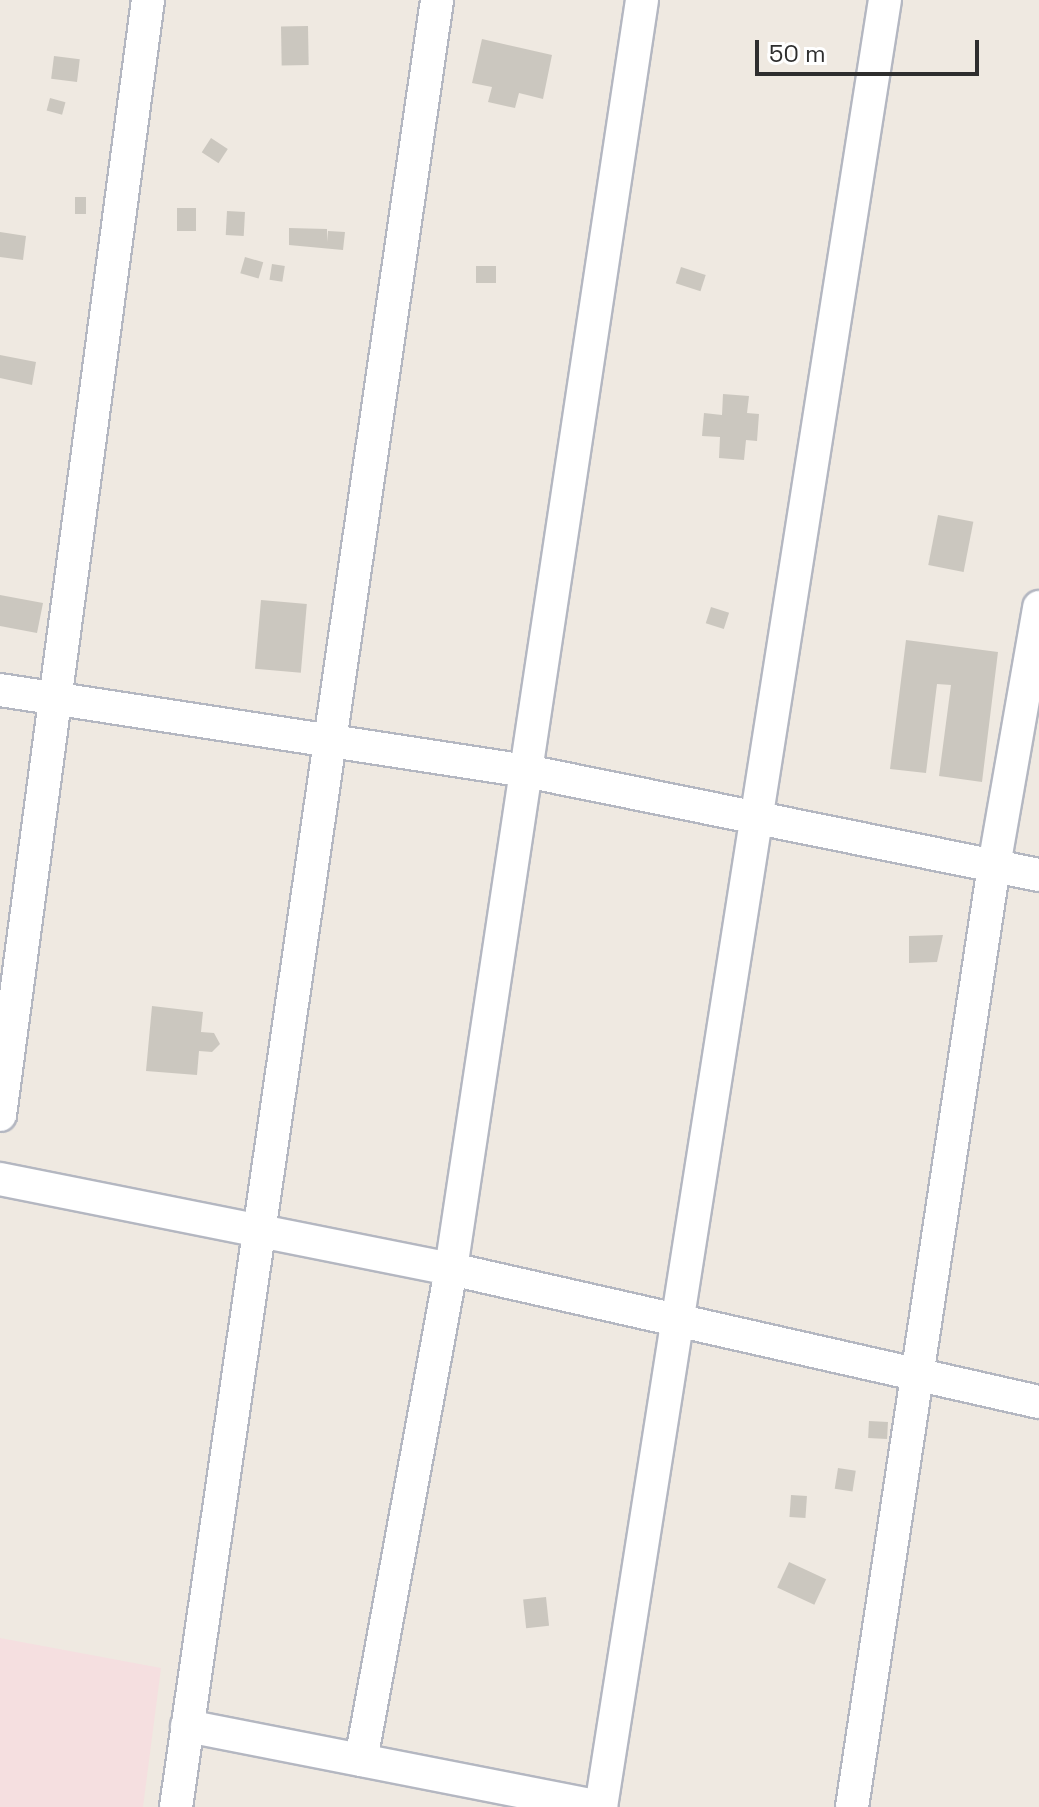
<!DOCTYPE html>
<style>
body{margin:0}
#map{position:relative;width:1039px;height:1807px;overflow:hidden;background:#efe9e1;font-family:"Space Grotesk",sans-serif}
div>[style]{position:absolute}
.medical>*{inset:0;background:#f5dfe0}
.building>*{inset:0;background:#cbc7bf;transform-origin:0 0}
.roads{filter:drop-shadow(2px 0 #b4b7c1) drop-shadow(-2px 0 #b4b7c1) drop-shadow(0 2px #b4b7c1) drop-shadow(0 -2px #b4b7c1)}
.minor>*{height:32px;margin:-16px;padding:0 16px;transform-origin:16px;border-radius:16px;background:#fff}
span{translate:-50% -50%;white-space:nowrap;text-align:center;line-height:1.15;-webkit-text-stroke:6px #fff;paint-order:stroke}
.scale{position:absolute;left:755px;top:40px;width:224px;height:36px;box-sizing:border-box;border:4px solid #2e2e2e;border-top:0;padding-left:10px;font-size:24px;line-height:28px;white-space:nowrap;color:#2e2e2e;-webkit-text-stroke:6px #fff;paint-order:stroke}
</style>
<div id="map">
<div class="medical">
<i style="clip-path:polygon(0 1638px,161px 1668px,143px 1807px,0 1807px)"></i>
</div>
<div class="building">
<i style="left:308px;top:26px;width:39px;height:27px;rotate:89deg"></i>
<i style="clip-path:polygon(482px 39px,552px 55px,543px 99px,519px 93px,515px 108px,488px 102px,492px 87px,472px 83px)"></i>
<i style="left:54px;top:56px;width:26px;height:23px;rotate:7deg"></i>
<i style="left:50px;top:98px;width:16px;height:13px;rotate:15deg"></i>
<i style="left:211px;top:138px;width:20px;height:17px;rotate:33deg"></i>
<i style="left:75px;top:197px;width:11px;height:17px"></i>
<i style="left:177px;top:208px;width:19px;height:23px"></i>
<i style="left:227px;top:211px;width:18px;height:24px;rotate:3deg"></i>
<i style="clip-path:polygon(289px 228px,327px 229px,327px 242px,328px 231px,345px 232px,343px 250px,289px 245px)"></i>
<i style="clip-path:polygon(0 232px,26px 236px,23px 260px,0 257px)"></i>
<i style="left:245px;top:257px;width:19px;height:17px;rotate:16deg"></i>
<i style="left:272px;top:264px;width:13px;height:16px;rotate:9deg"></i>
<i style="left:476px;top:266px;width:20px;height:17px"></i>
<i style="left:681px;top:267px;width:26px;height:17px;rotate:18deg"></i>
<i style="clip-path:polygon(0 355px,36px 362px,32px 385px,0 378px)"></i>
<i style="clip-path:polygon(723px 394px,749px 396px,747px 413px,759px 414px,757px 441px,746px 440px,744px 460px,719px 458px,720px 437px,702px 436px,704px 413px,722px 415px)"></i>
<i style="left:938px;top:515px;width:36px;height:51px;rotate:11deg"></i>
<i style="clip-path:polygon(0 595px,43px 603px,37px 633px,0 626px)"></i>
<i style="left:261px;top:600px;width:46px;height:69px;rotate:5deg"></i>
<i style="left:711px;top:607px;width:19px;height:17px;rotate:18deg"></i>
<i style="clip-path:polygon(906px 640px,998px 652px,982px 782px,939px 776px,951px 685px,937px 684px,926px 773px,890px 769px)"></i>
<i style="clip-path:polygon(943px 935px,937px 962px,909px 963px,909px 936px)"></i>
<i style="clip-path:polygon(152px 1006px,203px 1012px,201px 1032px,214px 1033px,220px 1044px,212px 1052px,199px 1051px,197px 1075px,146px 1071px)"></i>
<i style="left:869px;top:1421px;width:19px;height:17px;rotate:3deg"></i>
<i style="left:838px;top:1468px;width:18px;height:21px;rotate:9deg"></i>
<i style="left:791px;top:1495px;width:16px;height:22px;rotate:4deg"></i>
<i style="left:789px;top:1562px;width:41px;height:28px;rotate:25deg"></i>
<i style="left:546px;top:1597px;width:29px;height:23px;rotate:84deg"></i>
</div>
<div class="roads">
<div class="minor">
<i style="left:0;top:690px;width:532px;rotate:8.75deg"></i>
<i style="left:526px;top:771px;width:523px;rotate:11.46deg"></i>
<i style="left:0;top:1115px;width:1125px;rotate:-82.44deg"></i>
<i style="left:0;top:1179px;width:460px;rotate:11.3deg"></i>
<i style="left:451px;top:1269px;width:603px;rotate:12.75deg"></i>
<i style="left:187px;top:1726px;width:422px;rotate:11.1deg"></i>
<i style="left:361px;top:1760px;width:499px;rotate:-79.6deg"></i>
<i style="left:451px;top:1269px;width:1283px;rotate:-81.44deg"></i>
<i style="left:176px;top:1807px;width:1826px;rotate:-81.78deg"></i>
<i style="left:601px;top:1807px;width:1829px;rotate:-81.07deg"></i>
<i style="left:852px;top:1807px;width:952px;rotate:-81.42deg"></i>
<i style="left:994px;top:866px;width:263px;rotate:-80.1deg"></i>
</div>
</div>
<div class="scale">50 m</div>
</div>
